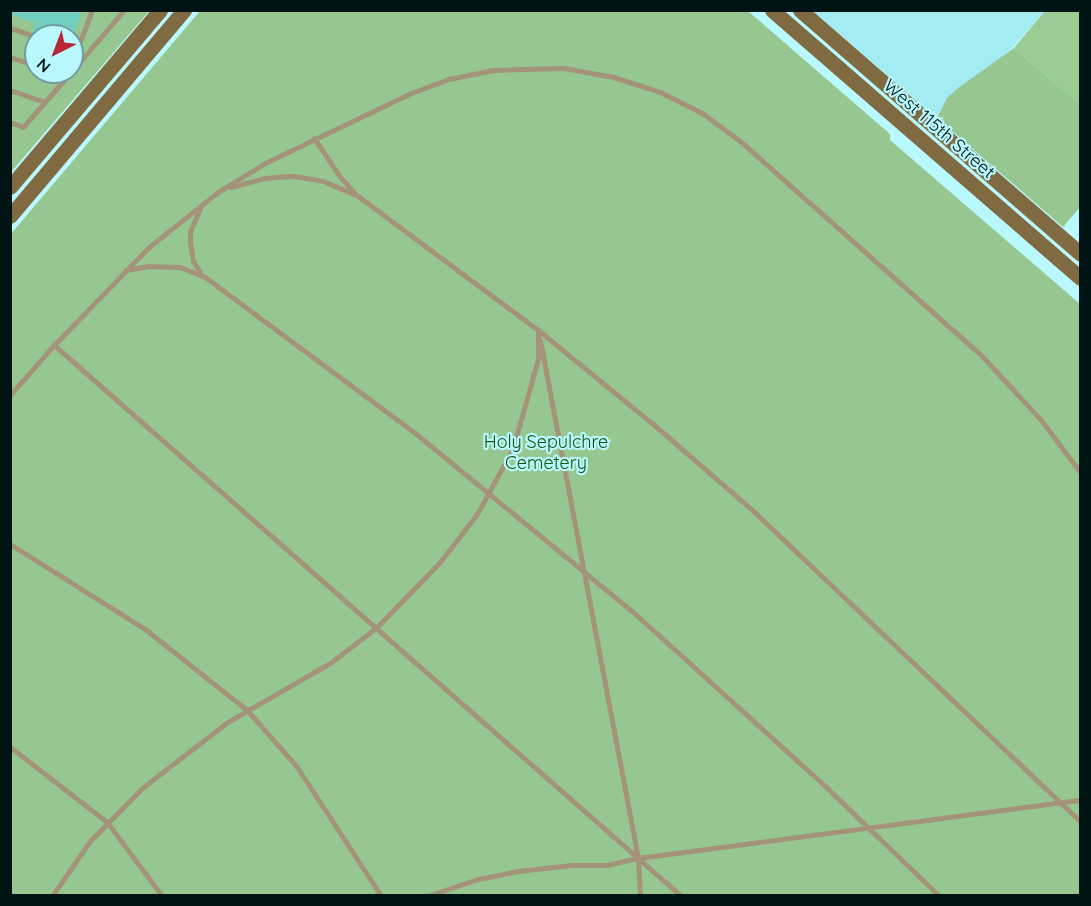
<!DOCTYPE html>
<style>
body{margin:0}
#map{position:relative;width:1091px;height:906px;overflow:hidden;background:#b9f8fd;font-family:Quicksand,sans-serif}
div>[style]{position:absolute}
.built>*{inset:0;background:#a3ecf2}
.green>*{inset:0;background:#97c791}
.forest>*{inset:0;background:#9acc93}
.building>*{inset:0;background:#70cfbf}
.lane>*{height:5px;margin:-2.5px;padding:0 2.5px;transform-origin:2.5px;border-radius:2.5px;background:#a39479}
.secondary>*{height:15px;margin:-7.5px;padding:0 7.5px;transform-origin:7.5px;border-radius:7.5px;background:#806a41}
span{translate:-50% -50%;white-space:nowrap;text-align:center;line-height:1.15;-webkit-text-stroke:4.5px #b9f8fd;paint-order:stroke}
.street-label{font-size:18px;color:#001416}
.park-label{font-size:18px;color:#115508}
.frame{position:absolute;inset:0;border:12px solid #001416;pointer-events:none}
.north{position:absolute;left:24px;top:24px;width:60px;height:60px;box-sizing:border-box;background:#b9f8fd;border:2px solid #6f9da1;border-radius:50%;rotate:222deg;font-size:16px;font-weight:700;line-height:24px;text-align:center;color:#001416}
.north::after{content:'';display:block;margin:auto;width:21px;height:27px;background:#b82735;clip-path:polygon(50% 0,100% 100%,50% 72%,0 100%)}
</style>
<div id="map">
<div class="built">
<i style="clip-path:polygon(813px 11px,1045px 11px,1002px 58px,947px 98px,937px 118px)"></i>
</div>
<div class="green">
<i style="clip-path:polygon(evenodd,11px 11px,149px 11px,11px 172px,11px 11px,36px 36px,72px 36px,72px 72px,36px 72px,36px 36px)"></i>
<i style="clip-path:polygon(200px 11px,748px 11px,890px 134px,890px 140px,1080px 304px,1080px 895px,11px 895px,10px 235px)"></i>
<i style="clip-path:polygon(1014px 48px,1080px 104px,1080px 207px,1063px 227px,937px 118px,947px 98px,958px 88px)"></i>
</div>
<div class="forest">
<i style="clip-path:polygon(1045px 11px,1080px 11px,1080px 104px,1014px 48px)"></i>
</div>
<div class="building">
<i style="clip-path:polygon(10px 10px,82px 10px,74px 35px,54px 28px,51px 36px,36px 36px,33px 30px,35px 23px,10px 14px)"></i>
</div>
<div class="lane">
<i style="left:10px;top:28px;width:22px;rotate:18deg"></i>
<i style="left:10px;top:57px;width:28px;rotate:19deg"></i>
<i style="left:72px;top:63px;width:57px;rotate:-69.3deg"></i>
<i style="left:72px;top:71px;width:80px;rotate:-49.6deg"></i>
<i style="left:55px;top:72px;width:13px;rotate:18deg"></i>
<i style="left:67px;top:76px;width:2px;rotate:-63deg"></i>
<i style="left:10px;top:90px;width:37px;rotate:19deg"></i>
<i style="left:10px;top:122px;width:14px;rotate:21deg"></i>
<i style="left:23px;top:127px;width:73px;rotate:-48.9deg"></i>
<i style="left:314px;top:138px;width:47px;rotate:56.3deg"></i>
<i style="left:340px;top:177px;width:22px;rotate:47deg"></i>
<i style="left:231px;top:187px;width:34px;rotate:-15deg"></i>
<i style="left:264px;top:178px;width:31px;rotate:-4deg"></i>
<i style="left:295px;top:176px;width:28px;rotate:10deg"></i>
<i style="left:323px;top:181px;width:38px;rotate:23deg"></i>
<i style="left:358px;top:196px;width:224px;rotate:36.7deg"></i>
<i style="left:538px;top:330px;width:149px;rotate:39.3deg"></i>
<i style="left:653px;top:424px;width:128px;rotate:40.9deg"></i>
<i style="left:750px;top:508px;width:455px;rotate:43.5deg"></i>
<i style="left:200px;top:208px;width:26px;rotate:113deg"></i>
<i style="left:190px;top:232px;width:10px;rotate:90deg"></i>
<i style="left:190px;top:242px;width:19px;rotate:81deg"></i>
<i style="left:193px;top:261px;width:13px;rotate:58deg"></i>
<i style="left:126px;top:270px;width:22px;rotate:-10deg"></i>
<i style="left:148px;top:266px;width:32px;rotate:2deg"></i>
<i style="left:180px;top:267px;width:27px;rotate:22deg"></i>
<i style="left:205px;top:277px;width:262px;rotate:36.6deg"></i>
<i style="left:415px;top:433px;width:281px;rotate:39.4deg"></i>
<i style="left:632px;top:611px;width:265px;rotate:42.2deg"></i>
<i style="left:828px;top:789px;width:154px;rotate:43.9deg"></i>
<i style="left:540px;top:340px;width:527px;rotate:79.29deg"></i>
<i style="left:638px;top:858px;width:38px;rotate:87deg"></i>
<i style="left:54px;top:345px;width:835px;rotate:41.31deg"></i>
<i style="left:10px;top:395px;width:67px;rotate:-48.7deg"></i>
<i style="left:54px;top:345px;width:136px;rotate:-45.9deg"></i>
<i style="left:149px;top:247px;width:88px;rotate:-38.6deg"></i>
<i style="left:218px;top:192px;width:55px;rotate:-31.7deg"></i>
<i style="left:265px;top:163px;width:162px;rotate:-25.6deg"></i>
<i style="left:411px;top:93px;width:40px;rotate:-20.2deg"></i>
<i style="left:449px;top:79px;width:45px;rotate:-11.6deg"></i>
<i style="left:493px;top:70px;width:71px;rotate:-1.6deg"></i>
<i style="left:564px;top:68px;width:50px;rotate:10.4deg"></i>
<i style="left:613px;top:77px;width:49px;rotate:17.7deg"></i>
<i style="left:660px;top:92px;width:47px;rotate:26.6deg"></i>
<i style="left:702px;top:113px;width:47px;rotate:36.4deg"></i>
<i style="left:740px;top:141px;width:322px;rotate:41.6deg"></i>
<i style="left:981px;top:355px;width:88px;rotate:47.3deg"></i>
<i style="left:1041px;top:420px;width:65px;rotate:53.1deg"></i>
<i style="left:10px;top:544px;width:160px;rotate:32.2deg"></i>
<i style="left:145px;top:629px;width:130px;rotate:38.5deg"></i>
<i style="left:247px;top:710px;width:76px;rotate:48.7deg"></i>
<i style="left:297px;top:767px;width:154px;rotate:56.9deg"></i>
<i style="left:10px;top:747px;width:123px;rotate:37.7deg"></i>
<i style="left:107px;top:822px;width:92px;rotate:53.4deg"></i>
<i style="left:52px;top:896px;width:67px;rotate:-55.4deg"></i>
<i style="left:90px;top:841px;width:74px;rotate:-45.5deg"></i>
<i style="left:142px;top:788px;width:106px;rotate:-37.7deg"></i>
<i style="left:226px;top:723px;width:120px;rotate:-30deg"></i>
<i style="left:330px;top:663px;width:58px;rotate:-37.3deg"></i>
<i style="left:376px;top:628px;width:92px;rotate:-45.9deg"></i>
<i style="left:440px;top:562px;width:61px;rotate:-52.4deg"></i>
<i style="left:477px;top:514px;width:75px;rotate:-61.4deg"></i>
<i style="left:513px;top:448px;width:92px;rotate:-74.3deg"></i>
<i style="left:538px;top:359px;width:29px;rotate:-90deg"></i>
<i style="left:427px;top:896px;width:54px;rotate:-18.4deg"></i>
<i style="left:478px;top:879px;width:41px;rotate:-11.3deg"></i>
<i style="left:518px;top:871px;width:54px;rotate:-6.3deg"></i>
<i style="left:572px;top:865px;width:35px"></i>
<i style="left:607px;top:865px;width:32px;rotate:-13deg"></i>
<i style="left:638px;top:858px;width:446px;rotate:-7.5deg"></i>
</div>
<div class="secondary">
<i style="left:772px;top:10px;width:408px;rotate:41deg"></i>
<i style="left:800px;top:10px;width:371px;rotate:41deg"></i>
<i style="left:10px;top:187px;width:232px;rotate:-49.7deg"></i>
<i style="left:10px;top:216px;width:270px;rotate:-49.8deg"></i>
</div>
<div class="street-label">
<span style="left:939px;top:129px;rotate:41deg">West 115th Street</span>
</div>
<div class="park-label">
<span style="left:546px;top:453px">Holy Sepulchre<br>Cemetery</span>
</div>
<div class="frame"></div>
<div class="north">N</div>
</div>
